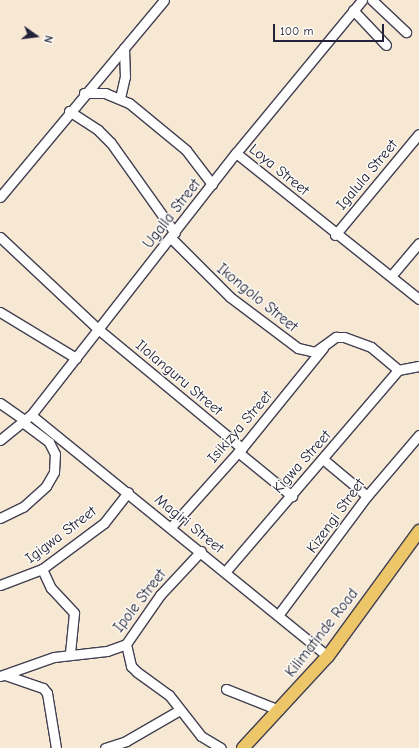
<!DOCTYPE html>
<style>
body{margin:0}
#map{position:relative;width:419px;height:748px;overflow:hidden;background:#f7e8d4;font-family:"Comic Neue",sans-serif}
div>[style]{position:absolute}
.roads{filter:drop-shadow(1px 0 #424052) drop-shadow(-1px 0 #424052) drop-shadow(0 1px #424052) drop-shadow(0 -1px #424052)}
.minor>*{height:9px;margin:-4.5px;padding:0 4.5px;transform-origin:4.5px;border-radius:4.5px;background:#fff}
.major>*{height:12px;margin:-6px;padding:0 6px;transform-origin:6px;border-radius:6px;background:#ecc669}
span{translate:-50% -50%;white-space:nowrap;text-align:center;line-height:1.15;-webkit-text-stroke:3px #fdfcf7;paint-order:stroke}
.street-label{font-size:15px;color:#22223b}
.north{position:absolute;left:16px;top:16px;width:40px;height:40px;-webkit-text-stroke:3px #fdfcf7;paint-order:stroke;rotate:104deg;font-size:11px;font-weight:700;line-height:16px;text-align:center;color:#22223b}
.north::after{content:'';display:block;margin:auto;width:14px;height:18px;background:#22223b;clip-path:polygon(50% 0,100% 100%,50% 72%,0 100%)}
.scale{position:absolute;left:273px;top:24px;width:111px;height:18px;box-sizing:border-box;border:2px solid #22223b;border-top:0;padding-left:5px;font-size:12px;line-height:14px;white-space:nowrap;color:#22223b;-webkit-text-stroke:3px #fdfcf7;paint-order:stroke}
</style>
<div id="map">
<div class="roads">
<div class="minor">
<i style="left:372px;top:0;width:47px;rotate:43.3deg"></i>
<i style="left:353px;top:10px;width:48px;rotate:46.7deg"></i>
<i style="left:84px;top:93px;width:21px"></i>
<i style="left:105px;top:93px;width:26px;rotate:23deg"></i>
<i style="left:129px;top:103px;width:74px;rotate:39.5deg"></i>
<i style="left:186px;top:150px;width:43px;rotate:52.6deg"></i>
<i style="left:120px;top:98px;width:22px;rotate:-77deg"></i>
<i style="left:125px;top:77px;width:29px;rotate:-92deg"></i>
<i style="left:69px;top:111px;width:35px;rotate:33deg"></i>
<i style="left:98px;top:130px;width:18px;rotate:45deg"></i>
<i style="left:111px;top:143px;width:110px;rotate:54.6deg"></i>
<i style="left:236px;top:153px;width:234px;rotate:38.6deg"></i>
<i style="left:0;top:197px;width:256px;rotate:-50.2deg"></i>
<i style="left:335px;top:235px;width:131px;rotate:-50.3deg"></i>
<i style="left:0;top:237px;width:134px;rotate:43.2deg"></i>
<i style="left:98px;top:329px;width:187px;rotate:39.6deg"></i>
<i style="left:171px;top:238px;width:83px;rotate:45deg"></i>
<i style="left:230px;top:297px;width:85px;rotate:36.9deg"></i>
<i style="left:298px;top:348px;width:17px;rotate:13deg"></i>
<i style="left:315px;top:352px;width:26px;rotate:-36deg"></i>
<i style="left:336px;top:337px;width:8px"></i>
<i style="left:344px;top:337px;width:29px;rotate:20deg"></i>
<i style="left:371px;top:347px;width:35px;rotate:40deg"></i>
<i style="left:398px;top:370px;width:21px;rotate:-11deg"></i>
<i style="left:391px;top:276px;width:43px;rotate:-49.7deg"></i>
<i style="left:0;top:312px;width:89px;rotate:31.2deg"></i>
<i style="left:0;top:403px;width:29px;rotate:35deg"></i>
<i style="left:31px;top:415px;width:382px;rotate:39.1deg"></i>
<i style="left:0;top:440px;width:40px;rotate:-39deg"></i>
<i style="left:31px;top:415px;width:333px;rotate:-52deg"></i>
<i style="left:236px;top:153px;width:198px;rotate:-50.5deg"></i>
<i style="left:238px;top:452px;width:70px;rotate:39.2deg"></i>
<i style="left:324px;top:460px;width:56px;rotate:39.9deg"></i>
<i style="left:0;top:518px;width:25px;rotate:-26deg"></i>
<i style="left:23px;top:507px;width:31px;rotate:-42deg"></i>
<i style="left:46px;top:486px;width:16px;rotate:-60deg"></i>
<i style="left:54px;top:472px;width:18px;rotate:-87deg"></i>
<i style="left:55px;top:454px;width:13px;rotate:-117deg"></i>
<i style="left:49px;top:442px;width:34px;rotate:-143deg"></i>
<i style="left:171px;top:527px;width:106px;rotate:-48.1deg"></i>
<i style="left:242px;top:448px;width:129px;rotate:-51deg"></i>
<i style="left:42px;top:569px;width:21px;rotate:65deg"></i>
<i style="left:51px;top:588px;width:34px;rotate:47deg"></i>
<i style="left:74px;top:613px;width:40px;rotate:95.7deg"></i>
<i style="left:225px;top:572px;width:266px;rotate:-49.4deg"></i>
<i style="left:0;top:585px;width:45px;rotate:-20.9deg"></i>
<i style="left:42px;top:569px;width:77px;rotate:-36.6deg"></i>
<i style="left:104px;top:523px;width:39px;rotate:-52deg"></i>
<i style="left:279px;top:614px;width:147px;rotate:-53.3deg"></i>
<i style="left:367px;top:496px;width:80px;rotate:-49.6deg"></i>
<i style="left:126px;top:644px;width:23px;rotate:77deg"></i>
<i style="left:131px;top:666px;width:8px;rotate:45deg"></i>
<i style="left:137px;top:672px;width:39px;rotate:36deg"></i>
<i style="left:169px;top:695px;width:52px;rotate:52deg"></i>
<i style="left:201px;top:736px;width:23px;rotate:31deg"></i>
<i style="left:5px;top:675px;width:40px;rotate:18.9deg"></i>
<i style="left:43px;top:688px;width:6px;rotate:51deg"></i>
<i style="left:47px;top:693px;width:56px;rotate:80.7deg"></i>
<i style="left:0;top:676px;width:57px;rotate:-19.4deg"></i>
<i style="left:54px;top:657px;width:53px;rotate:-6.5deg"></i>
<i style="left:107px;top:651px;width:20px;rotate:-20deg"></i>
<i style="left:126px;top:644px;width:60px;rotate:-55.2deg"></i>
<i style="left:160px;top:595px;width:60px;rotate:-47deg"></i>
<i style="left:226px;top:689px;width:57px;rotate:21.6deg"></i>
<i style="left:105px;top:748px;width:22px;rotate:-18deg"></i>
<i style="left:126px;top:741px;width:60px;rotate:-30deg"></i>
</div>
<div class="major">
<i style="left:243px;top:748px;width:125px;rotate:-47.3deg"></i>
<i style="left:328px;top:656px;width:155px;rotate:-53.9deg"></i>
</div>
</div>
<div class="street-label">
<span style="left:279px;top:170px;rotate:39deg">Loya Street</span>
<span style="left:367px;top:175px;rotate:-50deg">Igalula Street</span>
<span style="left:172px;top:214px;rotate:-52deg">Ugalla Street</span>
<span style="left:257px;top:298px;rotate:39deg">Ikongolo Street</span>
<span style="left:179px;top:378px;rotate:40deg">Ilolanguru Street</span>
<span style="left:240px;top:427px;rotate:-49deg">Isikizya Street</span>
<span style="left:302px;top:462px;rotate:-48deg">Kigwa Street</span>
<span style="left:336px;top:516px;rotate:-54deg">Kizengi Street</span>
<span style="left:189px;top:524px;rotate:39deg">Magiri Street</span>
<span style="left:61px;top:535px;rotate:-37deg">Igigwa Street</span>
<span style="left:140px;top:601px;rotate:-52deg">Ipole Street</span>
<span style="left:322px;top:633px;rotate:-52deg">Kilimatinde Road</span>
</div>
<div class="north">N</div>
<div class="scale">100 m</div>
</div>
